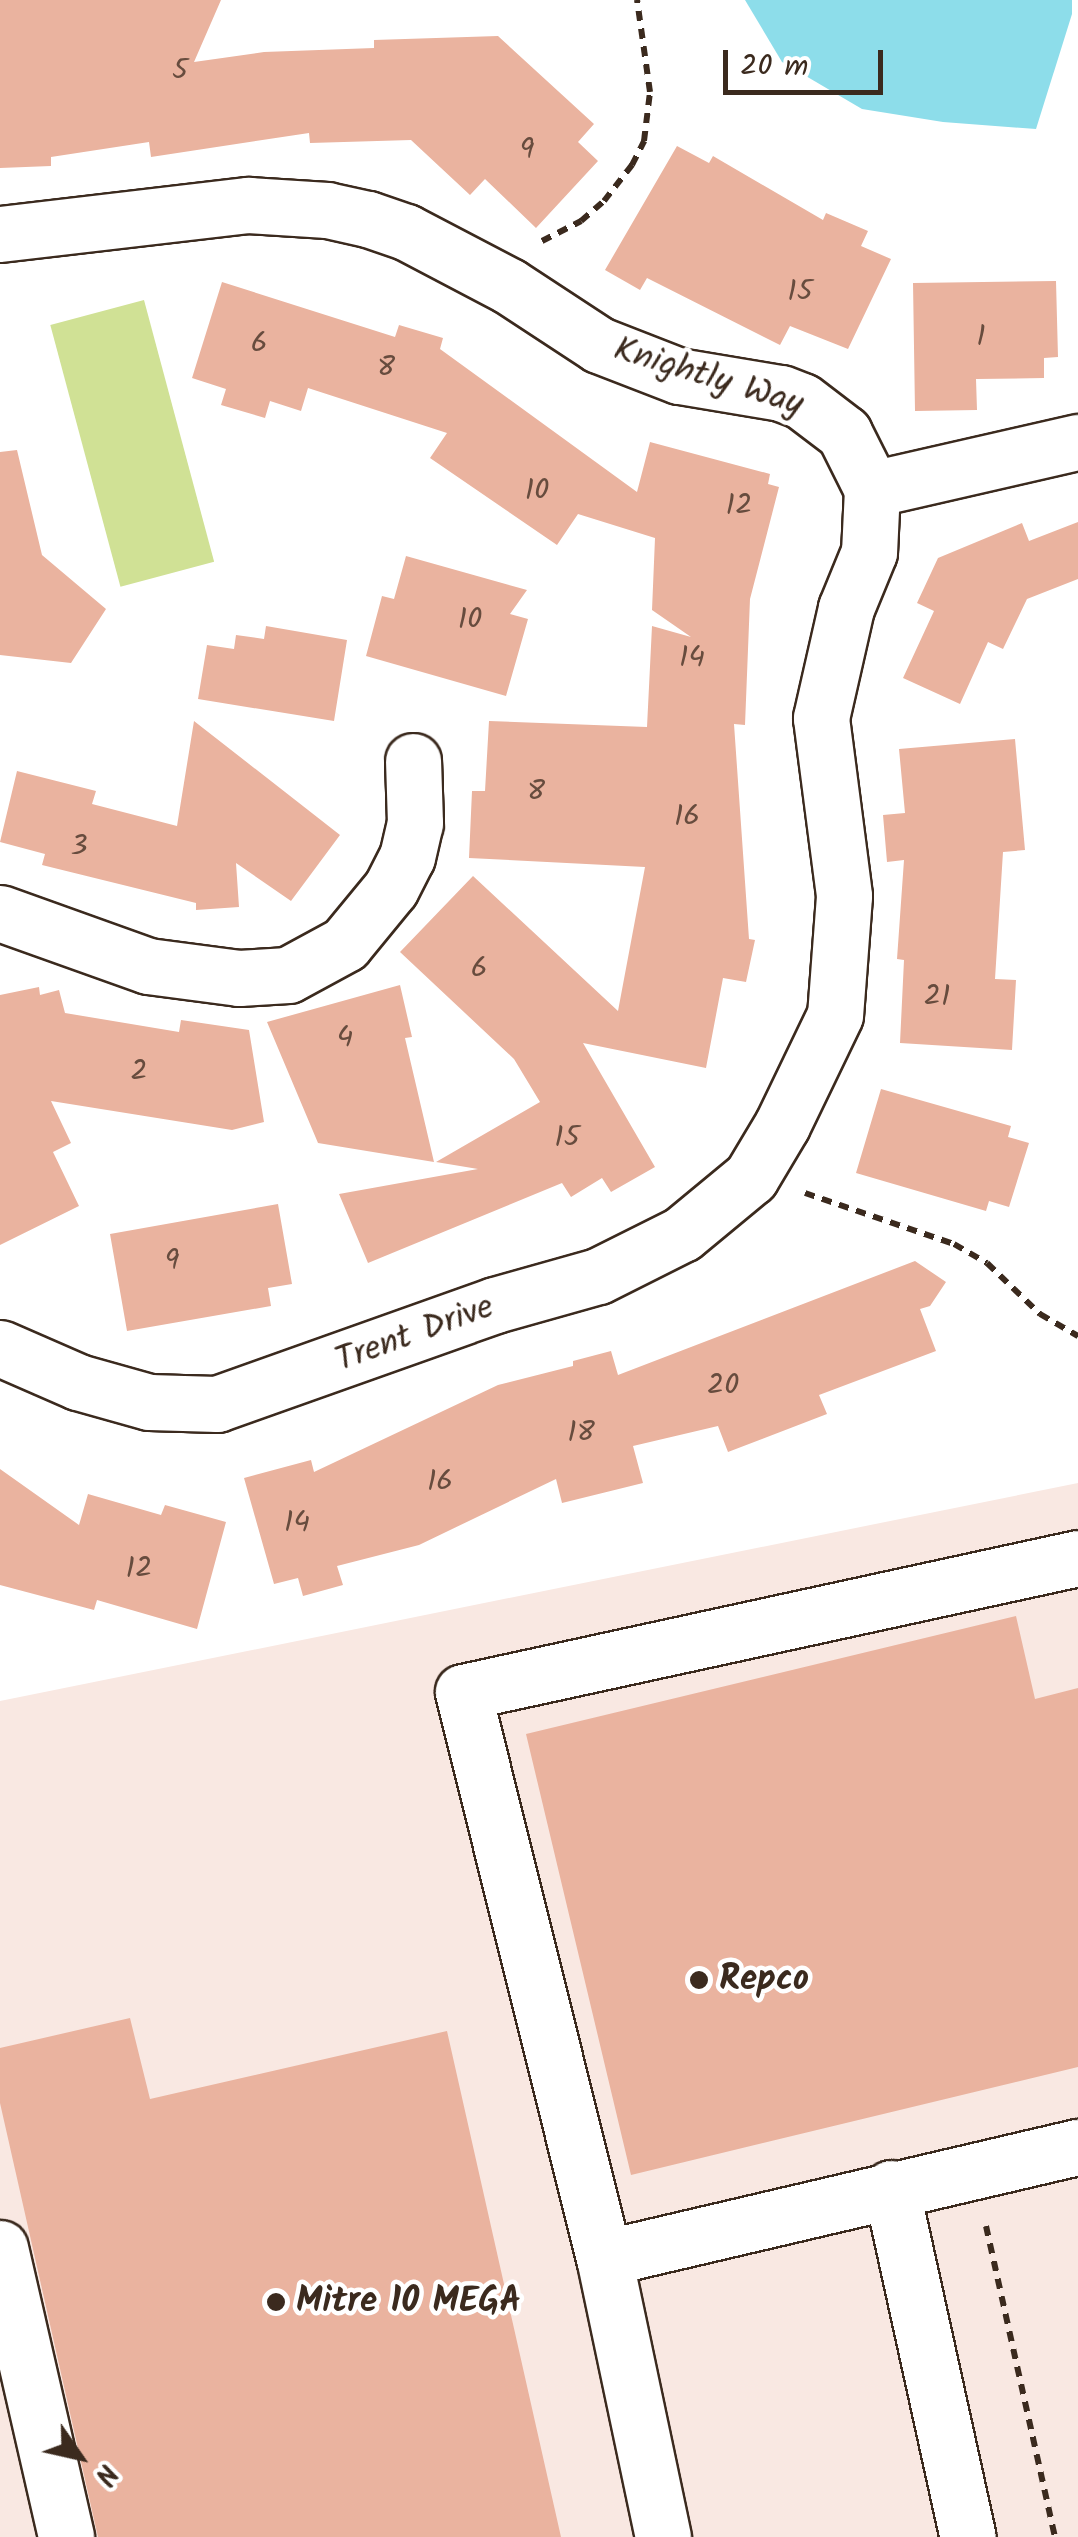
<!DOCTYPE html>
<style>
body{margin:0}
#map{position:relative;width:1078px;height:2537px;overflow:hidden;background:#fff;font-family:Kalam,sans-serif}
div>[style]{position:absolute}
.built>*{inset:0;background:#f9e8e2}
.green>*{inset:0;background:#d0e195;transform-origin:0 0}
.water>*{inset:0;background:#8dddea}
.building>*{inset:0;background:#eab39f}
.path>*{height:6px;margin-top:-3px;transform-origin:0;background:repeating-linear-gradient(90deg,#3b2a1e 0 10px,transparent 0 18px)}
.roads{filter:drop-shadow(2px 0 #3b2a1e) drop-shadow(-2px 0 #3b2a1e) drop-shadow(0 2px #3b2a1e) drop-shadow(0 -2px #3b2a1e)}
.minor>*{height:55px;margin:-27.5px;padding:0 27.5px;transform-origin:27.5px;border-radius:27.5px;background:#fff}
.dots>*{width:28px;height:28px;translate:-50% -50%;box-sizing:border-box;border:5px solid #fff;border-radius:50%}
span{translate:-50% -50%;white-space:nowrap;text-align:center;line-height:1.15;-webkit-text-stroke:9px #fff;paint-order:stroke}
.number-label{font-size:30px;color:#674c3e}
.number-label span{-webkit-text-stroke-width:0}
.street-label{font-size:35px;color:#3b2a1e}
.poi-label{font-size:35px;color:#3b2a1e;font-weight:700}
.left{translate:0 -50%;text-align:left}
.north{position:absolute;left:30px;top:2407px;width:100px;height:100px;-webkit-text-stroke:8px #fff;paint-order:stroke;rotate:124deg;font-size:28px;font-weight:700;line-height:40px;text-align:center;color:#3b2a1e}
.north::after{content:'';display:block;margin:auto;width:35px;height:45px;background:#3b2a1e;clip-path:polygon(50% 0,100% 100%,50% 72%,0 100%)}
.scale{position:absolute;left:723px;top:50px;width:160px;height:45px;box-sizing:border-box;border:5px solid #3b2a1e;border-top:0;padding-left:12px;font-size:30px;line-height:35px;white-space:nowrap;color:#3b2a1e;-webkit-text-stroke:8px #fff;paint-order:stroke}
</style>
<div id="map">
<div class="built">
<i style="clip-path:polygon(1078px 1483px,1078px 2537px,0 2537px,0 1701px)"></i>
</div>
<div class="green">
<i style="left:144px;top:300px;width:271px;height:97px;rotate:75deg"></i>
</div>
<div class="water">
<i style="clip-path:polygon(745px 0,1072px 0,1072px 14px,1036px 129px,943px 122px,862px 109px,782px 62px)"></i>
</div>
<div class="building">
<i style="clip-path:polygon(0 0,221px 0,194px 62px,264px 52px,374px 48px,374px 40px,498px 36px,594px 124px,578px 142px,598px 161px,536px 228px,485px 179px,470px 195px,411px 140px,310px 143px,309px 133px,151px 157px,149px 142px,51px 157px,51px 166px,0 168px)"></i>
<i style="clip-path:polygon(677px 146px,709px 163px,713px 156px,823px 220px,826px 213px,868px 231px,861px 246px,891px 259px,848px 349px,790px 326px,780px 345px,647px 278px,640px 290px,605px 270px)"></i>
<i style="clip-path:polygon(1056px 281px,1058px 357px,1044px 358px,1044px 378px,976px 379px,977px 410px,915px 411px,913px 283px)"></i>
<i style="clip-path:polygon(222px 282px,395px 337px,399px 325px,443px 338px,440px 349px,637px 492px,650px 442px,770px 474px,768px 484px,779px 487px,750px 599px,745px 725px,734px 724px,749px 939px,755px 940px,746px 982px,723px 978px,706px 1068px,583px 1043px,655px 1167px,611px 1192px,602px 1178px,571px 1197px,562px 1183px,368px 1263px,339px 1194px,478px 1169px,436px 1162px,540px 1102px,514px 1059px,400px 952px,473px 876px,618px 1011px,645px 867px,469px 858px,472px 791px,485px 791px,489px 721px,647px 727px,652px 626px,691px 637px,652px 610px,655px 538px,578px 514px,557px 545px,430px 458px,447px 433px,308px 388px,301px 411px,270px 401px,265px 418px,221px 405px,226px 389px,192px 378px)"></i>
<i style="clip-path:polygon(17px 450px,42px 555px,106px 609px,71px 663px,0 655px,0 452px)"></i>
<i style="clip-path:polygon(1078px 522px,1078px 579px,1027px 599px,1003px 649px,988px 642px,960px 704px,903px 678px,934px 611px,917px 603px,938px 558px,1022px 523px,1029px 541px)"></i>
<i style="clip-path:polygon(406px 556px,527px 590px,510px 614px,528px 619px,506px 696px,366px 656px,382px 596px,394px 599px)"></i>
<i style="clip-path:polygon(266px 626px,347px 640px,334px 721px,198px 699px,207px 645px,234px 649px,236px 635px,264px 639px)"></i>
<i style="clip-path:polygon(194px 721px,340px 835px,291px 901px,236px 863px,239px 907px,196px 910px,196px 903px,42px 865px,45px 854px,0 842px,17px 771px,96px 791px,92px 804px,177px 826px)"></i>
<i style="clip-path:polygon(1015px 739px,1025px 850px,1003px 852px,995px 979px,1016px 980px,1012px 1050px,900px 1043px,904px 960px,897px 959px,904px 860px,887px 862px,883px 815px,905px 813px,899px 749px)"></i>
<i style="clip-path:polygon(400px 985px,412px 1037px,405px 1038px,434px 1162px,318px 1143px,267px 1022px)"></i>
<i style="clip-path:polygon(39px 987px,40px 995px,59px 990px,65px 1013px,179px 1032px,181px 1020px,249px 1030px,264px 1122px,232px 1130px,51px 1101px,71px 1143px,53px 1152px,79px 1206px,0 1245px,0 995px)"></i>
<i style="clip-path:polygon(881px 1089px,1011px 1126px,1008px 1137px,1029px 1143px,1009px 1207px,989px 1201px,986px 1211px,856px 1173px)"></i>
<i style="clip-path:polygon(278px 1204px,292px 1284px,268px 1288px,271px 1306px,127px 1331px,110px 1234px)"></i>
<i style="clip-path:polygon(915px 1261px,946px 1282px,930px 1306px,920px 1309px,936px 1351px,819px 1395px,827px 1414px,728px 1452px,718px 1426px,633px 1446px,643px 1483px,562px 1503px,556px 1479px,419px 1545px,337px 1566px,343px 1585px,303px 1596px,298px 1578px,274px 1584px,244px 1478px,311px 1460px,314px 1472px,498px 1385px,573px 1366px,573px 1361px,611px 1351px,618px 1375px)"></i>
<i style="clip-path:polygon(0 1469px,79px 1525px,88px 1494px,161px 1515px,165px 1505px,226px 1522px,197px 1629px,97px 1600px,94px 1610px,0 1585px)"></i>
<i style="clip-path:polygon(1016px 1616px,1035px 1699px,1078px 1688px,1078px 2067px,631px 2175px,526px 1734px)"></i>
<i style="clip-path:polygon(130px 2018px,150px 2099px,447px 2031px,561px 2537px,98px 2537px,0 2103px,0 2048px)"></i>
</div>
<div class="path">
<i style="left:542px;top:241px;width:44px;rotate:-27.1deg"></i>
<i style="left:581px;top:221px;width:30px;rotate:-41deg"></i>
<i style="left:604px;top:201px;width:46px;rotate:-52.1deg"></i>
<i style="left:632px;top:165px;width:27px;rotate:-63deg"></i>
<i style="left:644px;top:141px;width:49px;rotate:-83deg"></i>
<i style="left:650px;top:92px;width:93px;rotate:-98deg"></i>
<i style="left:805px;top:1193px;width:157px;rotate:18.9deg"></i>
<i style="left:954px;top:1244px;width:38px;rotate:30deg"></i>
<i style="left:987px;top:1263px;width:74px;rotate:43.9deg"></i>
<i style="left:1040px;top:1314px;width:44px;rotate:30.1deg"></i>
<i style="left:986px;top:2226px;width:319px;rotate:77.5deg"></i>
</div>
<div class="roads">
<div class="minor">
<i style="left:0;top:234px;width:250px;rotate:-6.7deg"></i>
<i style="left:248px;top:205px;width:79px;rotate:3.6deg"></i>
<i style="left:327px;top:210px;width:42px;rotate:12.4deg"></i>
<i style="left:368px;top:219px;width:40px;rotate:18.9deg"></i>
<i style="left:406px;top:232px;width:116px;rotate:27.7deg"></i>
<i style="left:509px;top:286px;width:108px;rotate:33.2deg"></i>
<i style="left:599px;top:345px;width:86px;rotate:21.2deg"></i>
<i style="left:679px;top:376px;width:103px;rotate:9.5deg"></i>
<i style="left:781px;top:393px;width:22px;rotate:21deg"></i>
<i style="left:802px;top:401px;width:53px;rotate:37.3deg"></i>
<i style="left:844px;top:433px;width:63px;rotate:63.4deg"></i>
<i style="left:872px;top:489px;width:63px;rotate:92.7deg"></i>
<i style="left:869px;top:552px;width:61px;rotate:112.3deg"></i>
<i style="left:846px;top:608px;width:113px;rotate:102.8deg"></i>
<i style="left:821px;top:718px;width:179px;rotate:82.6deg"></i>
<i style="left:844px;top:896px;width:119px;rotate:94.3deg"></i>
<i style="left:835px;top:1015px;width:122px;rotate:115.7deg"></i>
<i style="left:782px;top:1125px;width:61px;rotate:120.8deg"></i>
<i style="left:751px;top:1177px;width:89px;rotate:140.4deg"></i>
<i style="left:682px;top:1234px;width:94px;rotate:153.4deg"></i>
<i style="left:598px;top:1276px;width:107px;rotate:164.3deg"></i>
<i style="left:495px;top:1305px;width:295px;rotate:160.4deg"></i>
<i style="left:217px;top:1404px;width:68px;rotate:-178.3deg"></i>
<i style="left:149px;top:1402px;width:74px;rotate:-164.3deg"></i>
<i style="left:78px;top:1382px;width:85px;rotate:-156.4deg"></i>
<i style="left:872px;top:489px;width:211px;rotate:-12.9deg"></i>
<i style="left:0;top:913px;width:157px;rotate:19.7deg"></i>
<i style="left:148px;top:966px;width:92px;rotate:7.5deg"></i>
<i style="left:239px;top:978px;width:49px;rotate:-3.5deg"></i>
<i style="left:288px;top:975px;width:65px;rotate:-28.5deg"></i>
<i style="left:345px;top:944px;width:72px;rotate:-50.6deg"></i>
<i style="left:391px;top:888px;width:35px;rotate:-63deg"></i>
<i style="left:407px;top:857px;width:35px;rotate:-77deg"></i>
<i style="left:415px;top:823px;width:62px;rotate:-91.8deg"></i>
<i style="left:891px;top:2188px;width:357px;rotate:77.6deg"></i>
<i style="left:0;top:2248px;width:296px;rotate:77.1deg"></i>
<i style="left:604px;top:2258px;width:487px;rotate:-13.2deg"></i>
<i style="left:663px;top:2537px;width:285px;rotate:-101.9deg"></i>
<i style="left:604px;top:2258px;width:583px;rotate:-103.99deg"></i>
<i style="left:463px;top:1692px;width:629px;rotate:-12.29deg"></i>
</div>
</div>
<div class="dots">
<i style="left:699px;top:1980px;background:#3b2a1e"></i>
<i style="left:276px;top:2302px;background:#3b2a1e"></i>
</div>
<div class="number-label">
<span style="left:180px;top:71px">5</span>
<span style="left:527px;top:150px">9</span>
<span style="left:800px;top:292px">15</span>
<span style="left:981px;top:337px">1</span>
<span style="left:259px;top:344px">6</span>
<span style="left:386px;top:368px">8</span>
<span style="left:537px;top:491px">10</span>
<span style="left:739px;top:506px">12</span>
<span style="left:470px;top:620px">10</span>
<span style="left:692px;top:658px">14</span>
<span style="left:536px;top:792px">8</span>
<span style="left:687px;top:817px">16</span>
<span style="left:79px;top:847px">3</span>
<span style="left:479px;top:969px">6</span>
<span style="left:937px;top:997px">21</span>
<span style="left:345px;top:1038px">4</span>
<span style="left:139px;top:1072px">2</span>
<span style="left:567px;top:1138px">15</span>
<span style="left:172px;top:1261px">9</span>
<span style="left:723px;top:1386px">20</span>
<span style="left:581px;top:1433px">18</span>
<span style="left:440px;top:1482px">16</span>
<span style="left:297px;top:1523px">14</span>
<span style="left:139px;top:1569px">12</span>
</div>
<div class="street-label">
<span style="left:708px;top:378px;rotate:17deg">Knightly Way</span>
<span style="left:415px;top:1335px;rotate:-20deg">Trent Drive</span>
</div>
<div class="poi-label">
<span class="left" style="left:719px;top:1980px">Repco</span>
<span class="left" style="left:296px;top:2302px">Mitre 10 MEGA</span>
</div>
<div class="north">N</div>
<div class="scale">20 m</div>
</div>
